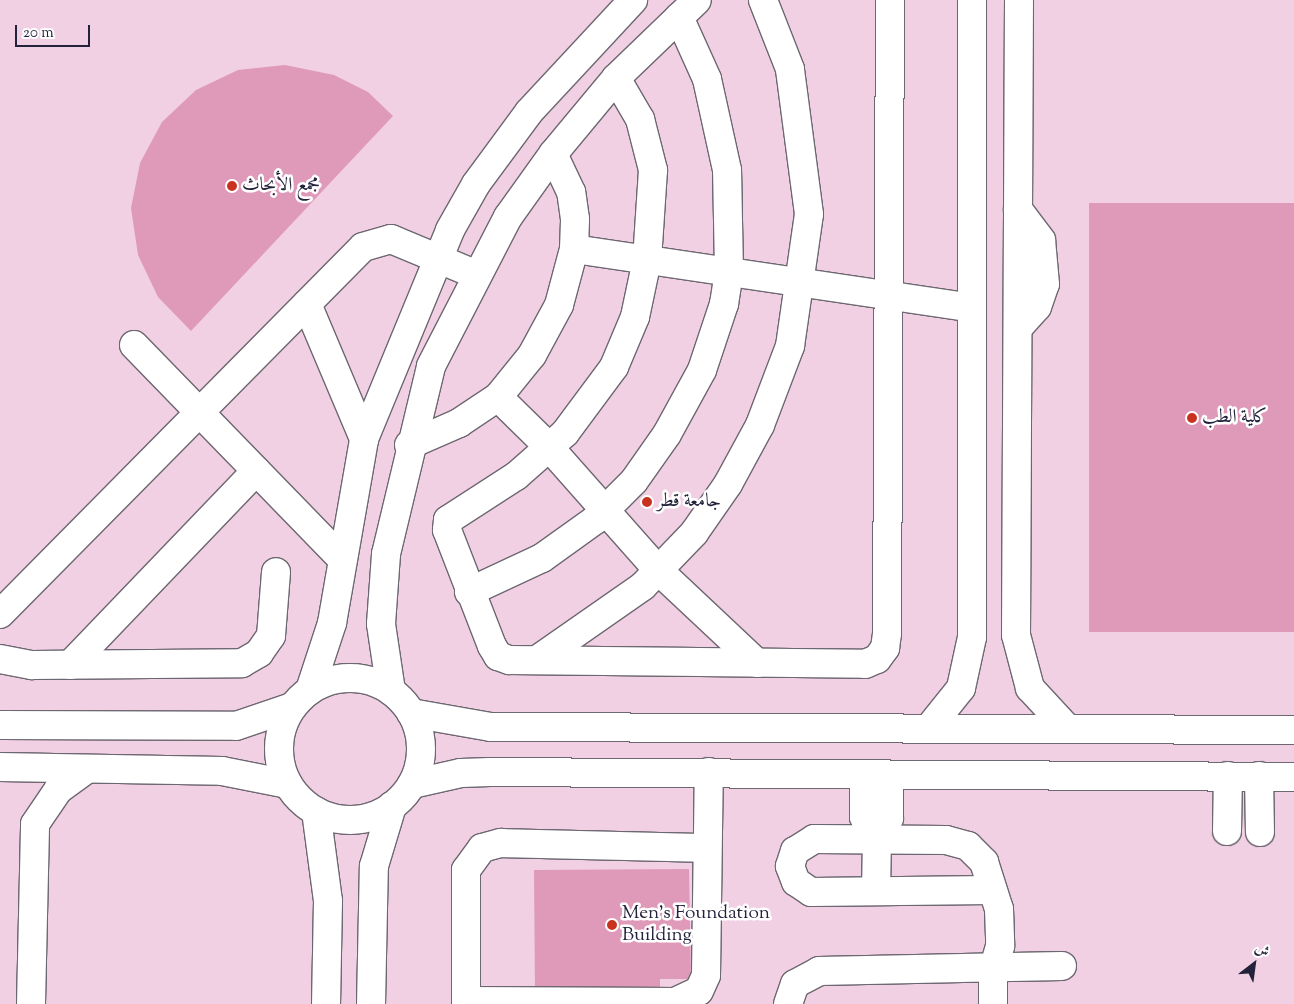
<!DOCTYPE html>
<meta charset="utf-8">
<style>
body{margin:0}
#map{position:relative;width:1294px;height:1004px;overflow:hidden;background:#f7e8d4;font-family:"Sorts Mill Goudy",Amiri,serif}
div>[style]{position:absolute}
.built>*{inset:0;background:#f1d0e3;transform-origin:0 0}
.building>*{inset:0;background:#df9ab9;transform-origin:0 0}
.roads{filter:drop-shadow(1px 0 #6d6771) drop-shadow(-1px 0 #6d6771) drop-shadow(0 1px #6d6771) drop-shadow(0 -1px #6d6771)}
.minor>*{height:28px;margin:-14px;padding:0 14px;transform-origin:14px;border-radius:14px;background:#fff}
.minor>.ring{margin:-14px;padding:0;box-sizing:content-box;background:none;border:28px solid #fff;border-radius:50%}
.dots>*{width:14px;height:14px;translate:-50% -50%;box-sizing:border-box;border:2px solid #fff;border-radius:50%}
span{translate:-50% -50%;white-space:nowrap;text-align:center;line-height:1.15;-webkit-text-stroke:5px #fff;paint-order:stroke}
.poi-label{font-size:19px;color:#22223b}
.left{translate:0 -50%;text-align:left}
.north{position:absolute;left:1229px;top:939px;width:50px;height:50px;-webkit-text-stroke:4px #fff;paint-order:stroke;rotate:30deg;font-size:14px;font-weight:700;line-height:20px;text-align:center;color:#22223b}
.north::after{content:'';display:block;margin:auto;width:18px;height:22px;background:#22223b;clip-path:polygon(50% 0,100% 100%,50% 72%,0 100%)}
.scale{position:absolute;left:15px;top:25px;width:75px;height:22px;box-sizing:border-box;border:2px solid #22223b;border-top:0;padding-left:6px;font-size:15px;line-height:18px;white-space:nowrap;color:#22223b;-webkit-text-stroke:4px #fff;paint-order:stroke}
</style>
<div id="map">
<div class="built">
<i style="left:0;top:0;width:1294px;height:1004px"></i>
</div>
<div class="building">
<i style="clip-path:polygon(285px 65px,334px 75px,368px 92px,393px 116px,191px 331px,158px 297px,138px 255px,131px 208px,140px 163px,162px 122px,196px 90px,238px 70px)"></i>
<i style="left:1089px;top:203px;width:205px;height:429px"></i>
<i style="clip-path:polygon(689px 869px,691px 979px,660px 979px,660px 993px,535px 995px,534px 870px)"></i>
</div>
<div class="roads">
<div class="minor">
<i style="left:1019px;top:0;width:635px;rotate:90.27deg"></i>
<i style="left:1016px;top:635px;width:55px;rotate:75.2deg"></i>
<i style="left:1030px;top:688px;width:54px;rotate:47.2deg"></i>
<i style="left:616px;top:78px;width:48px;rotate:59.7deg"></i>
<i style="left:640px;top:119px;width:53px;rotate:75.7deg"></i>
<i style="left:653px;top:170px;width:90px;rotate:93.8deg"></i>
<i style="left:647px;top:260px;width:58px;rotate:101.9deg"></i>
<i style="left:635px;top:317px;width:54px;rotate:112.8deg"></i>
<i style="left:614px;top:367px;width:82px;rotate:126.6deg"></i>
<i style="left:565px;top:433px;width:65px;rotate:138.7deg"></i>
<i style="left:516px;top:476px;width:81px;rotate:147.1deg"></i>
<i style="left:448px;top:520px;width:10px;rotate:96deg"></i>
<i style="left:447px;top:530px;width:124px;rotate:68.8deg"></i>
<i style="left:492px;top:646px;width:12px;rotate:59deg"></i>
<i style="left:498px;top:656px;width:12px;rotate:20deg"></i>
<i style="left:509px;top:660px;width:356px;rotate:0.6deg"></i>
<i style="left:865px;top:664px;width:13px;rotate:-23deg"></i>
<i style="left:877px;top:659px;width:14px;rotate:-54deg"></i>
<i style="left:885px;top:648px;width:15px;rotate:-82deg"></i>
<i style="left:887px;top:633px;width:633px;rotate:-89.73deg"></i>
<i style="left:574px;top:249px;width:402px;rotate:8.4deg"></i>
<i style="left:307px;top:304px;width:147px;rotate:67.1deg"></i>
<i style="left:1018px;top:328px;width:28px;rotate:-48deg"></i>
<i style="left:1037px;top:307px;width:24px;rotate:-71deg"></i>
<i style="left:1045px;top:284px;width:44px;rotate:-95.2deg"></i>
<i style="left:1041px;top:240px;width:38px;rotate:-127deg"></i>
<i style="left:134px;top:345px;width:297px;rotate:45.8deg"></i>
<i style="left:498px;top:397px;width:71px;rotate:44.4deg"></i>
<i style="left:549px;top:447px;width:164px;rotate:48.5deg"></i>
<i style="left:658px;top:570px;width:136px;rotate:43.2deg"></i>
<i style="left:409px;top:445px;width:55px;rotate:-23.7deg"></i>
<i style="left:459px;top:423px;width:47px;rotate:-33.7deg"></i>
<i style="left:498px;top:397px;width:54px;rotate:-51deg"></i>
<i style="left:532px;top:355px;width:57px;rotate:-61.6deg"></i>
<i style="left:559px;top:305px;width:58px;rotate:-75deg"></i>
<i style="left:574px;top:249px;width:30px;rotate:-88deg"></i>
<i style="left:575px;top:219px;width:27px;rotate:-98deg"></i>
<i style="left:571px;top:192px;width:42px;rotate:-115.3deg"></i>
<i style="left:469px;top:592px;width:81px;rotate:-25deg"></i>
<i style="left:542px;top:558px;width:65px;rotate:-35.6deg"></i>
<i style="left:595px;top:520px;width:55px;rotate:-45deg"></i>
<i style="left:634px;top:481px;width:57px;rotate:-54.9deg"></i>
<i style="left:667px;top:434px;width:73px;rotate:-61.3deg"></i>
<i style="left:702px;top:370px;width:70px;rotate:-71.6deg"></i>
<i style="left:724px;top:304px;width:32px;rotate:-81deg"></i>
<i style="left:729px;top:272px;width:102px;rotate:-91.1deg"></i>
<i style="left:727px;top:170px;width:93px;rotate:-102.4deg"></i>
<i style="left:707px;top:79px;width:68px;rotate:-114.3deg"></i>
<i style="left:0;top:614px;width:516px;rotate:-45.31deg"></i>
<i style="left:363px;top:247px;width:29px;rotate:-16deg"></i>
<i style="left:391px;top:239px;width:93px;rotate:22.7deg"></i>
<i style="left:0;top:659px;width:33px;rotate:11deg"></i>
<i style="left:32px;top:665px;width:210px;rotate:-0.5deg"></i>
<i style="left:242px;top:663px;width:20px;rotate:-30deg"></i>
<i style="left:259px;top:653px;width:21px;rotate:-55deg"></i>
<i style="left:271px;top:636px;width:64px;rotate:-85.5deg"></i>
<i style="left:537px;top:660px;width:129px;rotate:-34.9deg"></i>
<i style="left:643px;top:586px;width:74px;rotate:-46.1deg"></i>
<i style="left:694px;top:533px;width:60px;rotate:-55.2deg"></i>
<i style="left:728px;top:484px;width:67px;rotate:-61.5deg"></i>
<i style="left:760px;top:425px;width:85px;rotate:-69.2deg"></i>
<i style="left:790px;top:346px;width:133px;rotate:-81.8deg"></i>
<i style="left:809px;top:214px;width:146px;rotate:-97.5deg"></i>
<i style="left:790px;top:69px;width:74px;rotate:-111.4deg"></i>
<i style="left:70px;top:665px;width:269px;rotate:-46.2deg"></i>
<i class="ring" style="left:279px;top:678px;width:114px;height:114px"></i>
<i style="left:310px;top:690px;width:71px;rotate:-71.8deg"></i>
<i style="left:332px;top:623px;width:187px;rotate:-80.1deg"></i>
<i style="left:364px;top:439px;width:226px;rotate:-67.6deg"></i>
<i style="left:450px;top:230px;width:53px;rotate:-60.5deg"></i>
<i style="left:476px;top:184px;width:89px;rotate:-53.6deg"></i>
<i style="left:529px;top:112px;width:153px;rotate:-47.1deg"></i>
<i style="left:391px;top:691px;width:68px;rotate:-98.5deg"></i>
<i style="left:381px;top:624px;width:70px;rotate:-85.9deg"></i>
<i style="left:386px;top:554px;width:193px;rotate:-76.5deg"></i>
<i style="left:431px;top:366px;width:168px;rotate:-62.7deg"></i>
<i style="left:508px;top:217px;width:77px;rotate:-54.5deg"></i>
<i style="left:553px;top:154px;width:99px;rotate:-50.3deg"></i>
<i style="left:616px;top:78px;width:112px;rotate:-43.9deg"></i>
<i style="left:411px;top:713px;width:81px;rotate:9.9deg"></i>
<i style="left:491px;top:727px;width:803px;rotate:0.21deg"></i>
<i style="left:0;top:725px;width:236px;rotate:0.2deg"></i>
<i style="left:236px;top:726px;width:59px;rotate:-18.7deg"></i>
<i style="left:929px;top:728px;width:51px;rotate:-51.3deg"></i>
<i style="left:961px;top:688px;width:52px;rotate:-77.8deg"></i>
<i style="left:972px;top:637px;width:637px;rotate:-90deg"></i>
<i style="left:0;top:767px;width:222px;rotate:1deg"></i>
<i style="left:222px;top:771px;width:67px;rotate:11.1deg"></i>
<i style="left:864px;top:775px;width:42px;rotate:90deg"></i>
<i style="left:864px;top:817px;width:26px;rotate:61deg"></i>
<i style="left:1259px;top:776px;width:56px;rotate:89deg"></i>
<i style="left:412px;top:784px;width:50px;rotate:-12.7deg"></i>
<i style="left:461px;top:773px;width:29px;rotate:-2deg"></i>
<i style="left:490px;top:772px;width:804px;rotate:0.36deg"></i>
<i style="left:316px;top:811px;width:91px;rotate:82.4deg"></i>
<i style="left:328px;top:901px;width:103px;rotate:91.1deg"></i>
<i style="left:1227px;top:831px;width:55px;rotate:-89deg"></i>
<i style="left:991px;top:890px;width:180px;rotate:179.4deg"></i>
<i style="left:811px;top:892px;width:18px;rotate:-146deg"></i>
<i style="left:796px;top:882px;width:17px;rotate:-111deg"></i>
<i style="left:790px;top:866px;width:16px;rotate:-72deg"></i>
<i style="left:795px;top:851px;width:22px;rotate:-32deg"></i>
<i style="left:814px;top:839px;width:132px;rotate:0.4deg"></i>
<i style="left:946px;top:840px;width:23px;rotate:15deg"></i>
<i style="left:968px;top:846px;width:23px;rotate:45deg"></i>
<i style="left:984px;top:862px;width:49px;rotate:72.3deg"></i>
<i style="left:999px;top:909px;width:37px;rotate:88deg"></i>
<i style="left:1000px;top:946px;width:26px;rotate:106deg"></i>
<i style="left:993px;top:971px;width:33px;rotate:90deg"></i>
<i style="left:876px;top:891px;width:51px;rotate:-88.9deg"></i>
<i style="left:877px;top:840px;width:25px;rotate:-61deg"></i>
<i style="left:889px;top:818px;width:43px;rotate:-90deg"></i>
<i style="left:466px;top:1001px;width:209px;rotate:0.3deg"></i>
<i style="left:675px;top:1002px;width:26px;rotate:-25deg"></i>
<i style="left:699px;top:991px;width:17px;rotate:-66deg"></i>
<i style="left:706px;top:975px;width:203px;rotate:-89.2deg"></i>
<i style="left:31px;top:1004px;width:180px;rotate:-88.7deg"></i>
<i style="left:35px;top:824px;width:41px;rotate:-55.9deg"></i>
<i style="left:58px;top:790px;width:34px;rotate:-36deg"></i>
<i style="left:371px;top:1004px;width:138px;rotate:-88.8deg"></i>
<i style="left:374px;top:866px;width:63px;rotate:-73.3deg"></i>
<i style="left:466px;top:1004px;width:134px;rotate:-90deg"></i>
<i style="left:466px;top:870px;width:27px;rotate:-54deg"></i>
<i style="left:482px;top:848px;width:20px;rotate:-15deg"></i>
<i style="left:501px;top:843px;width:206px;rotate:1.4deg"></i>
<i style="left:788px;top:1004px;width:21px;rotate:-71deg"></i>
<i style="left:795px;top:984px;width:27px;rotate:-28deg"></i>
<i style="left:819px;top:971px;width:243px;rotate:-1.2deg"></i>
</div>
</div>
<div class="dots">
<i style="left:232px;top:186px;background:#c8321e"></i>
<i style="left:1192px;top:418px;background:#c8321e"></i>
<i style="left:647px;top:502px;background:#c8321e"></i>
<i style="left:612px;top:925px;background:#c8321e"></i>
</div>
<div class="poi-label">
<span class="left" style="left:242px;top:186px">مجمع الأبحاث</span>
<span class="left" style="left:1202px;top:418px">كلية الطب</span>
<span class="left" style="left:657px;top:502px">جامعة قطر</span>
<span class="left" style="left:622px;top:925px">Men's Foundation<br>Building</span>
</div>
<div class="north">ش</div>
<div class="scale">20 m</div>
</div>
